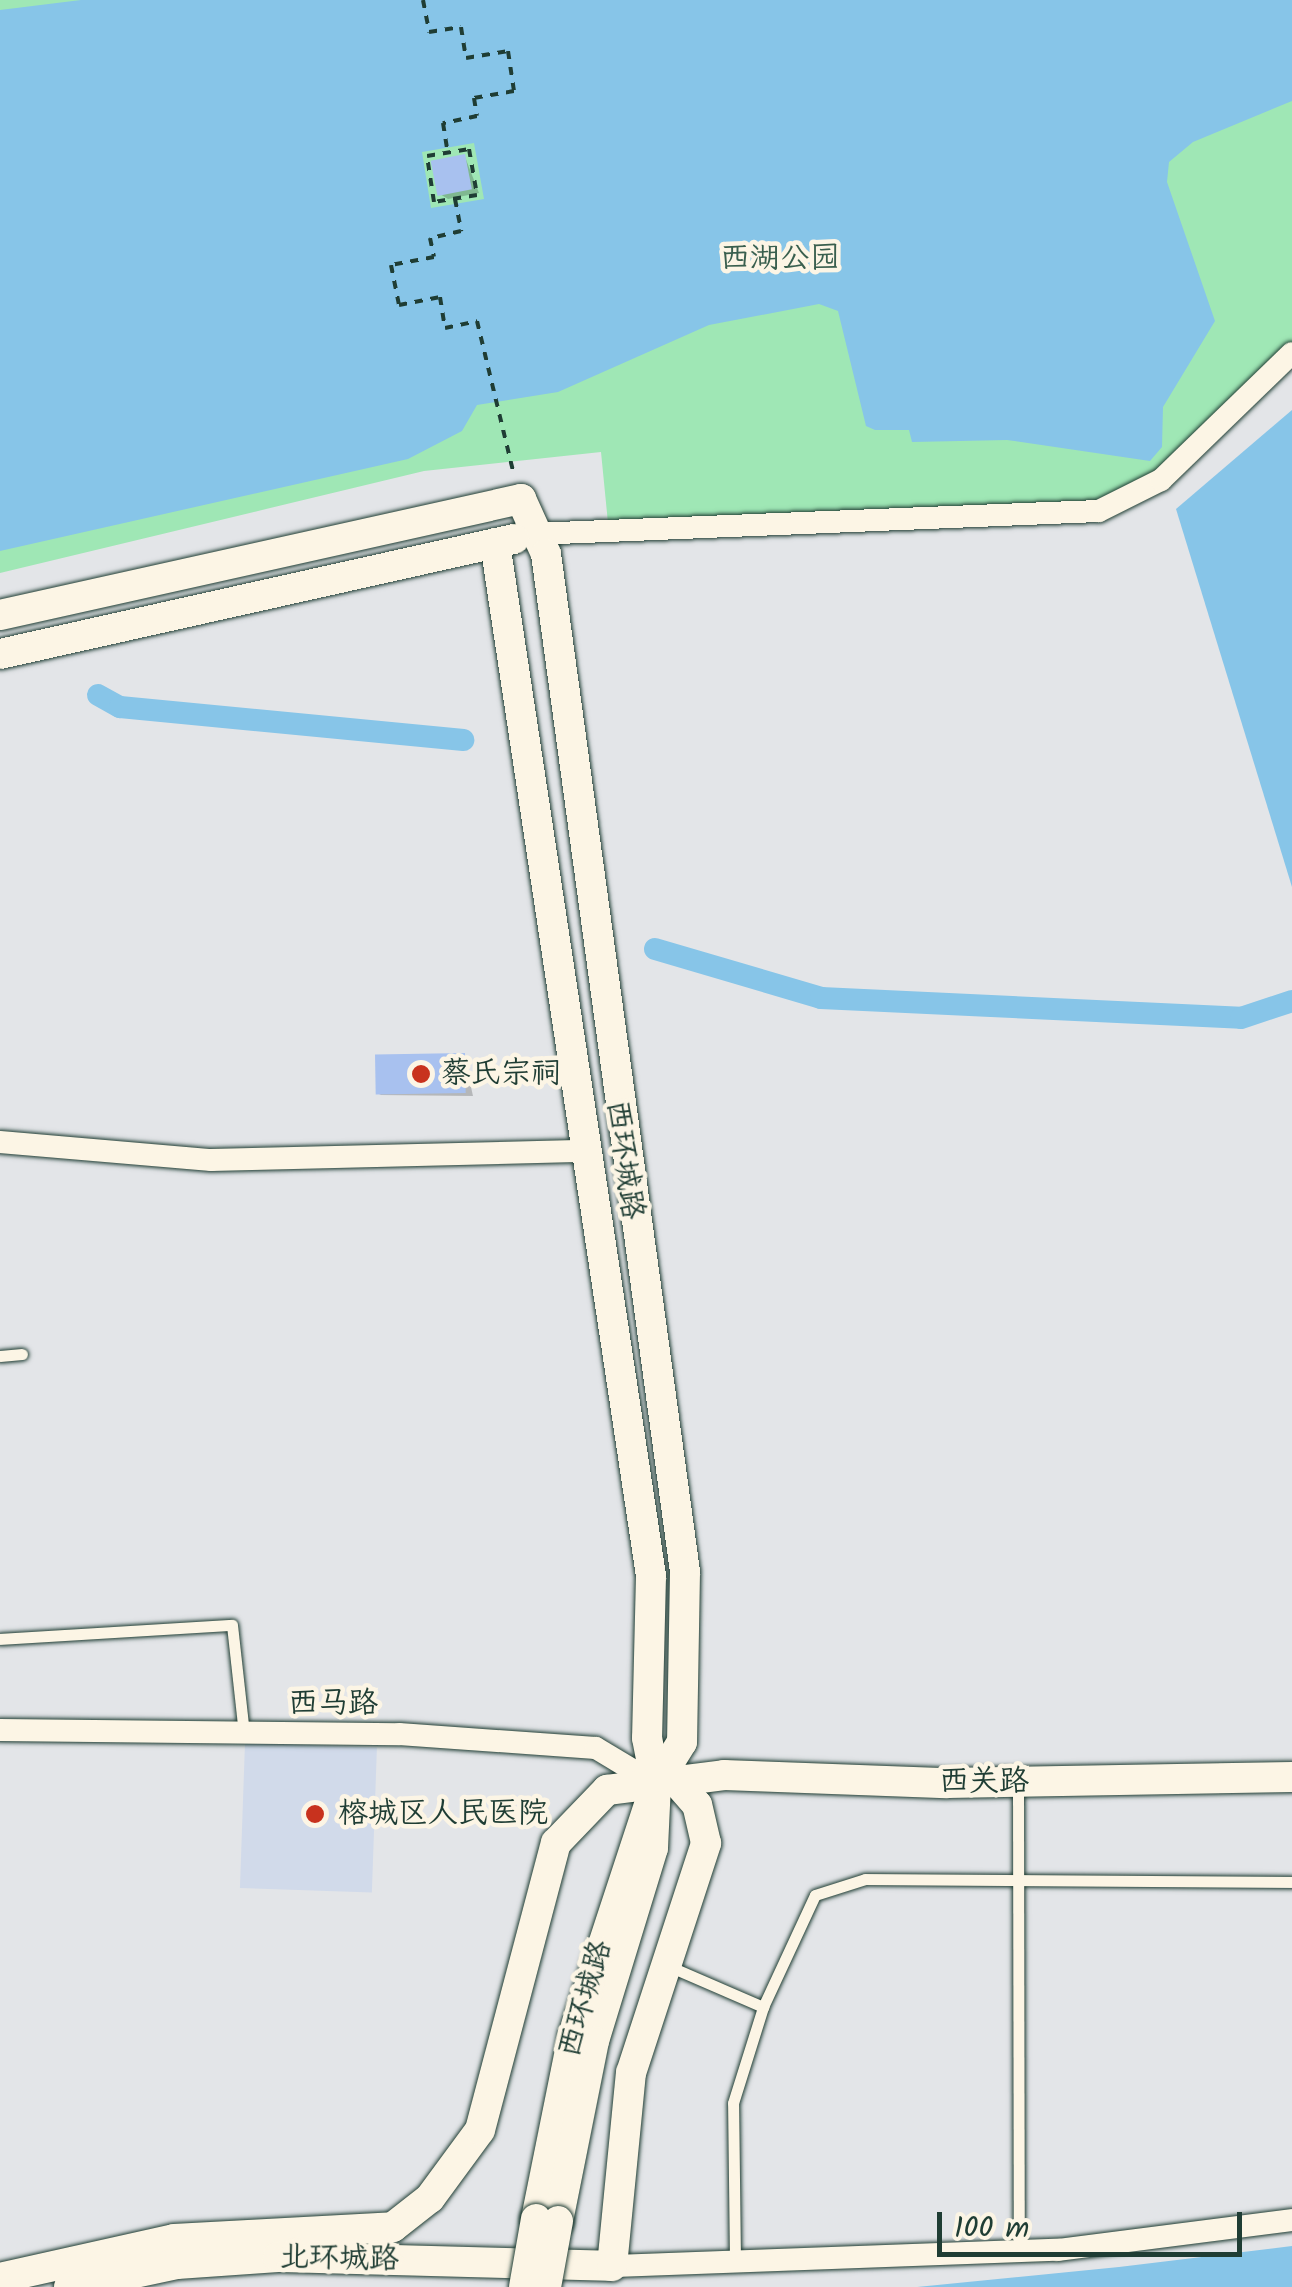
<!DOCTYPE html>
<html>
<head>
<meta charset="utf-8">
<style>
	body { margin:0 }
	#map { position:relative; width:1292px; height:2287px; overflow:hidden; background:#e3e5e8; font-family:Kalam,"LXGW WenKai TC",sans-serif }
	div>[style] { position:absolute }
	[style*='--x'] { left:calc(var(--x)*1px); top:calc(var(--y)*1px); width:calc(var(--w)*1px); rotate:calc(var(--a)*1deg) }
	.built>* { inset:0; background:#d1daea; transform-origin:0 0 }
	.green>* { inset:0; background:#9fe7b5 }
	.water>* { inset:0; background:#87c5e8 }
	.shadow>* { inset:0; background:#0003 }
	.canal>* { height:22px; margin:-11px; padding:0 11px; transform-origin:11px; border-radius:11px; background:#87c5e8 }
	.building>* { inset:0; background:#a8c1ef; transform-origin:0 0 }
	.path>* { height:4px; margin-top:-2px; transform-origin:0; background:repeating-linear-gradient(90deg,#1f3d34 0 8px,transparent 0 16px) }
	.roads { filter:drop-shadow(0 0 2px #1f3d34) drop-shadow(0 0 2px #1f3d34) }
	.service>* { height:11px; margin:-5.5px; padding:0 5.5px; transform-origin:5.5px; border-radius:5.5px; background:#fcf5e5 }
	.minor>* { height:22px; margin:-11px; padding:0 11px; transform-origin:11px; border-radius:11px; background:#fcf5e5 }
	.secondary>* { height:30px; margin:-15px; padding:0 15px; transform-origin:15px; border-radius:15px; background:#fcf5e5 }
	.bridges { filter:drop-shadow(0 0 2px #1f3d34) drop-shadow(0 0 2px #1f3d34) }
	.secondary-bridge>* { height:30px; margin:-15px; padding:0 15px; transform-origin:15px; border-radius:15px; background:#fcf5e5 }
	.dots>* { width:28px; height:28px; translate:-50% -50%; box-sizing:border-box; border:5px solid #fcf5e5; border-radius:50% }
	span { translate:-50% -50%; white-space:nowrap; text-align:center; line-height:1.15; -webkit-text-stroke:9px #fcf5e5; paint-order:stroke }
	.park-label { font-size:30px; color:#395f4e }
	.poi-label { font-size:30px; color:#1f3d34 }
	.left { translate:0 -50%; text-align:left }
	.street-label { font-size:30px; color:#1f3d34 }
	.scale { position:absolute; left:937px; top:2212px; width:305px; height:45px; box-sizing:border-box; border:5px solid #1f3d34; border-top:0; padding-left:12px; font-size:30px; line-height:35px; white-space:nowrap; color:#1f3d34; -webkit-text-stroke:8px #fcf5e5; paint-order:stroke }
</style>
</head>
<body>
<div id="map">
	<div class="built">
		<i style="left:245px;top:1743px;width:132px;height:145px;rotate:2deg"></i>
	</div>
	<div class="green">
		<i style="clip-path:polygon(0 0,1292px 0,1292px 344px,1138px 491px,1068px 511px,608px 523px,601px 452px,424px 471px,0 573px)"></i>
	</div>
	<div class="water">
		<i style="clip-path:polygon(evenodd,81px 0,1292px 0,1292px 101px,1193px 142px,1169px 162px,1167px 182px,1215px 321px,1163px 407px,1162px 447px,1150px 461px,1007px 440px,912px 442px,909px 430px,875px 430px,866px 426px,838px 311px,819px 304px,709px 325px,558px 392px,477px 405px,462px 431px,408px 459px,0 551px,0 10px,81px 0,474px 143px,484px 199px,431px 208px,422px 152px,474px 143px)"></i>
		<i style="clip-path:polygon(1292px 410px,1292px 887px,1176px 509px)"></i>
		<i style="clip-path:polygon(1292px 2246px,1292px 2287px,917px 2287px,1119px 2267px)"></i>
	</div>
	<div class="shadow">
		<i style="clip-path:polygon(465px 157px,479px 193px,448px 199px,440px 194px)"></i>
		<i style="clip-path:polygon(464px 1055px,473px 1096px,379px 1095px)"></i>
	</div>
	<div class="canal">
		<i style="--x:98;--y:695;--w:25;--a:29"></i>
		<i style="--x:120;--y:707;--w:345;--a:5.5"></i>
		<i style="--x:655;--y:949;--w:173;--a:16.4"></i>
		<i style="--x:821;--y:998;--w:420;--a:2.7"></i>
		<i style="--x:1241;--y:1018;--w:54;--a:-18.4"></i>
	</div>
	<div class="building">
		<i style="left:465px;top:154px;width:36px;height:35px;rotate:79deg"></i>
		<i style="left:465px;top:1053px;width:40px;height:90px;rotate:89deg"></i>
	</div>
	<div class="path">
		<i style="--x:423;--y:0;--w:33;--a:79"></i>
		<i style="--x:429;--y:32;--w:32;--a:-9"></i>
		<i style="--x:461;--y:27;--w:31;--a:81"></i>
		<i style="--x:466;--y:58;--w:43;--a:-9.5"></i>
		<i style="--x:508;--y:51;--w:40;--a:81.5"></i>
		<i style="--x:514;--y:91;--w:41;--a:170.1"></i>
		<i style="--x:474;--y:98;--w:18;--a:81"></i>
		<i style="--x:477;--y:116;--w:35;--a:168"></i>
		<i style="--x:443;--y:123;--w:30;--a:81"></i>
		<i style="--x:469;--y:149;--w:47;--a:80.1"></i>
		<i style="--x:477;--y:195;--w:44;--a:170.8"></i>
		<i style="--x:434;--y:202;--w:47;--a:-98.7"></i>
		<i style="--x:427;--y:156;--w:43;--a:-9.5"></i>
		<i style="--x:455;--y:199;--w:33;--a:79"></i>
		<i style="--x:461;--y:231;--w:32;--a:167"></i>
		<i style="--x:430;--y:238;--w:19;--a:78"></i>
		<i style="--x:434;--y:257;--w:44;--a:169.5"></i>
		<i style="--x:391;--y:265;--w:41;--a:78.7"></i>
		<i style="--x:399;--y:305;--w:42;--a:-11"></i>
		<i style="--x:440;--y:297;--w:31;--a:81"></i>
		<i style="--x:445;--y:328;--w:33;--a:-12"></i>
		<i style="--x:477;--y:321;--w:158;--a:76.5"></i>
	</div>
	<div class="roads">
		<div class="service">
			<i style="--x:0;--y:1356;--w:22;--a:-5"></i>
			<i style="--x:0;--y:1639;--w:232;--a:-3.5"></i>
			<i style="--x:232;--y:1625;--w:109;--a:83.7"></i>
			<i style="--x:1018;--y:1786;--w:465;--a:89.9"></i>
			<i style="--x:666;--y:1965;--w:106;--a:23.4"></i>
			<i style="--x:735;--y:2260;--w:157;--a:-90.7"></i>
			<i style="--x:733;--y:2103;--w:101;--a:-72.6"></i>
			<i style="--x:763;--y:2007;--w:123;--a:-65.1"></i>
			<i style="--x:815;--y:1895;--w:52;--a:-17.7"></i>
			<i style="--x:865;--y:1879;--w:427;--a:0.4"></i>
		</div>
		<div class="minor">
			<i style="--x:533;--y:534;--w:566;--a:-2.33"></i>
			<i style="--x:1099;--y:511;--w:69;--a:-26.6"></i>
			<i style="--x:1161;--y:480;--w:182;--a:-44.1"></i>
			<i style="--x:0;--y:1142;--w:212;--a:4.9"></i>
			<i style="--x:211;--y:1160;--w:376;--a:-1.4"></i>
			<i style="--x:0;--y:1730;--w:399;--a:0.6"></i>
			<i style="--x:399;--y:1734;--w:197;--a:4.1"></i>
			<i style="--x:596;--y:1748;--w:70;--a:31"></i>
			<i style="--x:612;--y:2266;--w:446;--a:-2.1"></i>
			<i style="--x:1058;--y:2250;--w:236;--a:-7.3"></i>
		</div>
		<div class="secondary">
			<i style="--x:495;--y:543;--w:1045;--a:81.41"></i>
			<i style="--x:651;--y:1576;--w:162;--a:91.4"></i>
			<i style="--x:647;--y:1738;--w:47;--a:78.9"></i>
			<i style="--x:0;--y:615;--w:534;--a:-12.55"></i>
			<i style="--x:521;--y:499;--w:60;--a:65.6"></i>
			<i style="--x:546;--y:554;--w:1027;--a:82.22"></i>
			<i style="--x:685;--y:1572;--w:170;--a:91"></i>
			<i style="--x:682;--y:1742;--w:49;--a:121.8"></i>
			<i style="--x:0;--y:654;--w:527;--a:-12.61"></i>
			<i style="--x:536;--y:2219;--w:187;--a:-78.6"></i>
			<i style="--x:573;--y:2036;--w:265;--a:-71.8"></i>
			<i style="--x:656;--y:1784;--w:64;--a:92.7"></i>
			<i style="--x:653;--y:1848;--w:202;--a:107"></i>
			<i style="--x:594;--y:2041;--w:184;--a:101.3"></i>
			<i style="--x:0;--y:2278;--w:178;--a:-12.6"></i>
			<i style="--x:174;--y:2239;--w:219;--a:-3.1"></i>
			<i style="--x:393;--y:2227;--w:47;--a:-38.1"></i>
			<i style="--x:430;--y:2198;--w:84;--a:-53.7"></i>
			<i style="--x:480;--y:2130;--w:297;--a:-75.2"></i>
			<i style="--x:556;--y:1843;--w:74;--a:-46.1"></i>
			<i style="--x:607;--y:1790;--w:118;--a:-7.3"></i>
			<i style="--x:724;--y:1775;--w:223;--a:2.1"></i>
			<i style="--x:947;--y:1783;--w:345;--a:-1"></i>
			<i style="--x:69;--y:2287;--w:110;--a:-12"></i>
			<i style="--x:177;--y:2264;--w:101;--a:-4"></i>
			<i style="--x:278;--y:2257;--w:334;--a:1.5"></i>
			<i style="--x:612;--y:2266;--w:194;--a:-84.4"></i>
			<i style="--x:631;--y:2073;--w:242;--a:-71.9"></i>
			<i style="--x:706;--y:1843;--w:39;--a:-103"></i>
			<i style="--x:697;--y:1805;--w:32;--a:-131"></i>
		</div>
	</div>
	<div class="bridges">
		<div class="secondary-bridge">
			<i style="--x:524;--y:2287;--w:69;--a:-80"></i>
			<i style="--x:546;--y:2287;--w:67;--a:-79.7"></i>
		</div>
	</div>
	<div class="dots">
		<i style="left:421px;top:1074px;background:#c8321e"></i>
		<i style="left:315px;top:1814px;background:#c8321e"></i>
	</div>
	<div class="park-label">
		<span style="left:780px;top:259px">西湖公园</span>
	</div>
	<div class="poi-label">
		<span class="left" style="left:441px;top:1074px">蔡氏宗祠</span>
		<span class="left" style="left:338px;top:1814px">榕城区人民医院</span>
	</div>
	<div class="street-label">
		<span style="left:624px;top:1160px;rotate:82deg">西环城路</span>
		<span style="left:333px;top:1704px">西马路</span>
		<span style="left:984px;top:1782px">西关路</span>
		<span style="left:586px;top:1999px;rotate:-74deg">西环城路</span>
		<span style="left:339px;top:2259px;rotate:1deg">北环城路</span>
	</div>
	<div class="scale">100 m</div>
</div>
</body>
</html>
